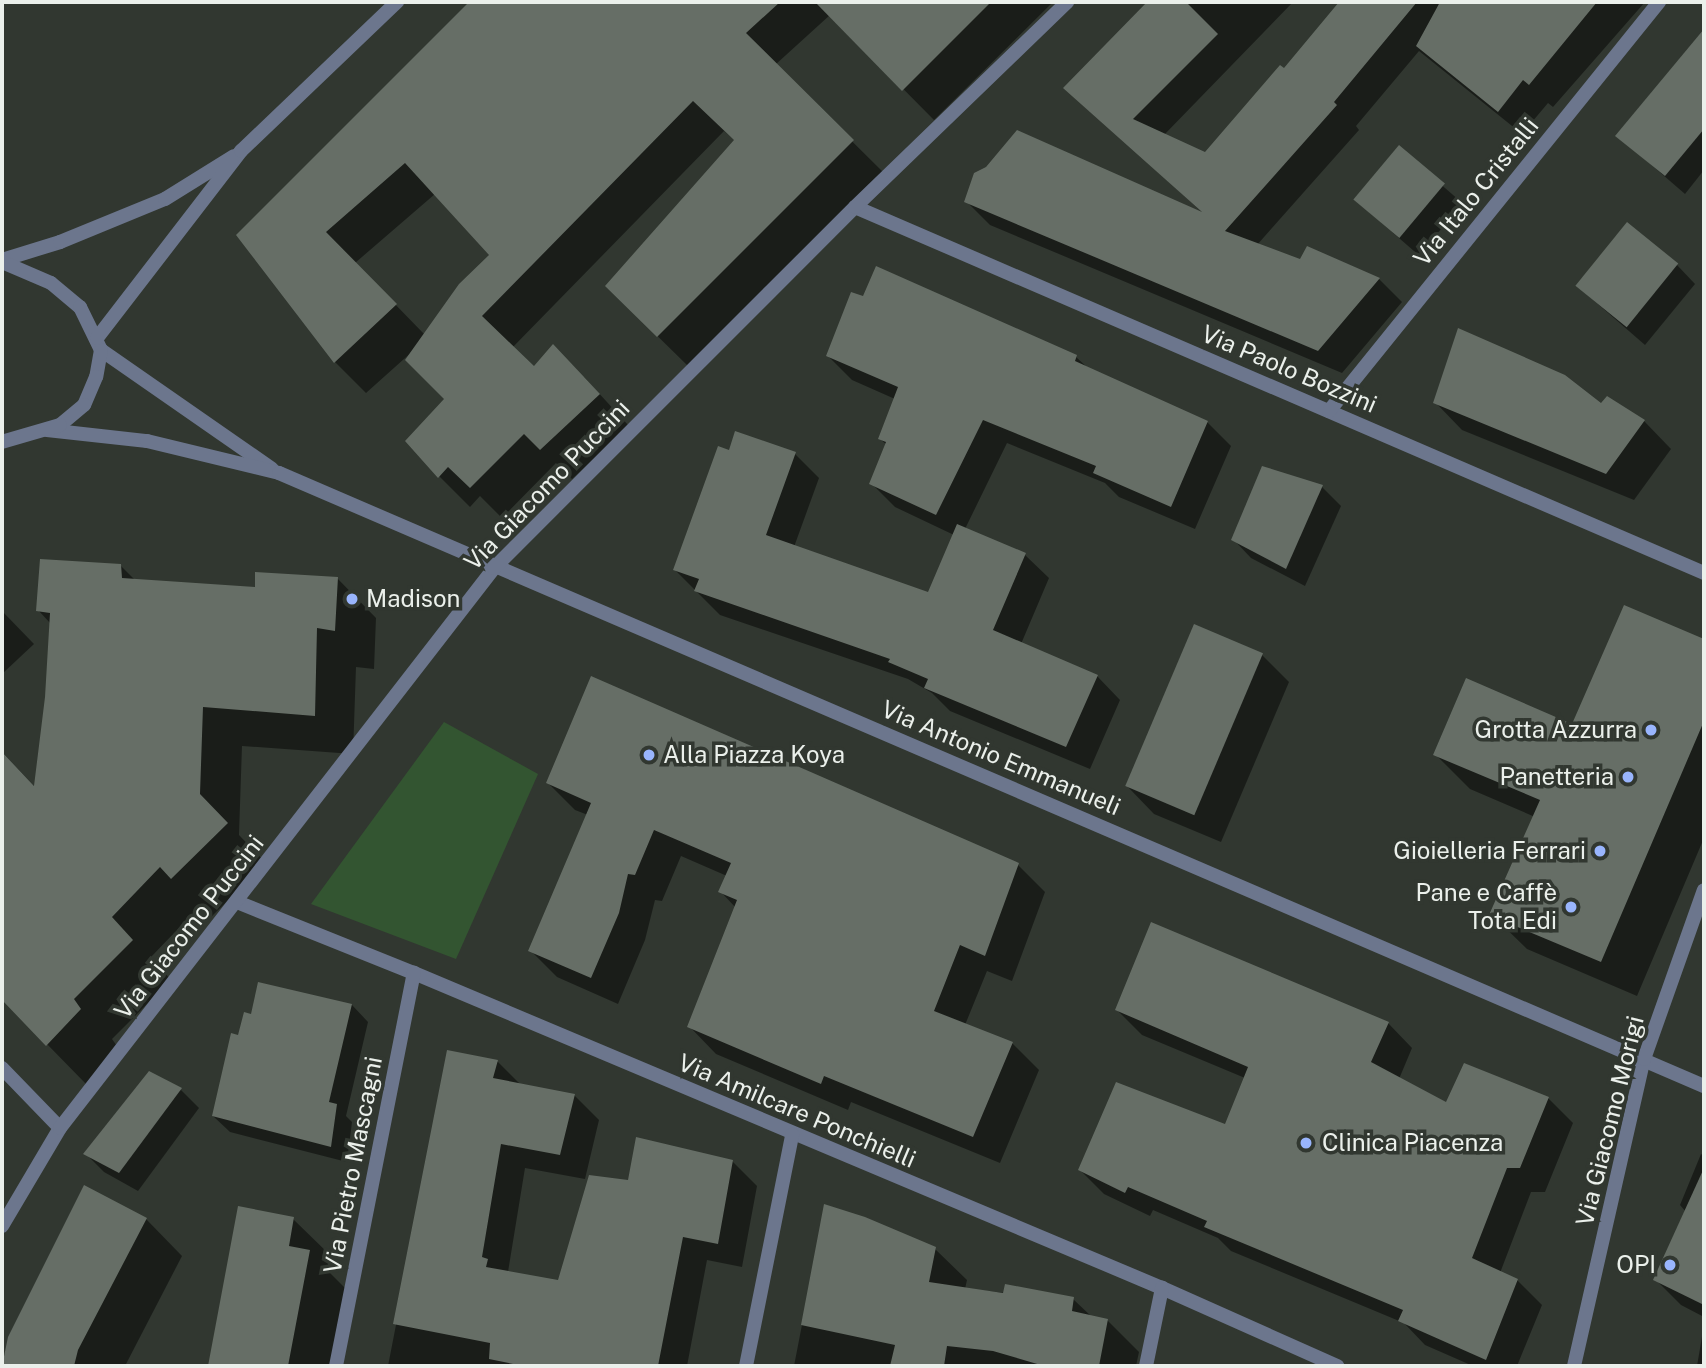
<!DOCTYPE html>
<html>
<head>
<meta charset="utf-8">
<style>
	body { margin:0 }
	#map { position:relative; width:1706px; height:1368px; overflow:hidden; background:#313730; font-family:"Public Sans",sans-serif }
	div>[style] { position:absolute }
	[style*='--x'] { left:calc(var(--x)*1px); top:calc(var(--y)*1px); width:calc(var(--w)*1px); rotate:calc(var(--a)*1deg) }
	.green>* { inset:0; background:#335531 }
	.shadow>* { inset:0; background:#0007; transform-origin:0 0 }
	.building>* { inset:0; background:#666e66; transform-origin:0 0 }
	.minor>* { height:14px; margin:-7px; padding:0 7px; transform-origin:7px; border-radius:7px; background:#6c768d }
	.tertiary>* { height:14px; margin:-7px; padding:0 7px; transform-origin:7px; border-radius:7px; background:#6c768d }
	.dots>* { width:19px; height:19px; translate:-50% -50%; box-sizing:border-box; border:4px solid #313730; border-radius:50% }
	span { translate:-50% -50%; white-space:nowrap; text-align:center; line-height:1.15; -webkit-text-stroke:7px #313730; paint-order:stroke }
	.street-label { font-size:24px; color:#ebf0eb }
	.poi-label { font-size:24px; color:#ebf0eb }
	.left { translate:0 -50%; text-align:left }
	.right { translate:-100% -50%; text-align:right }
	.frame { position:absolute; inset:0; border:4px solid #ebf0eb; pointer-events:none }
</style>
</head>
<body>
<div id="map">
	<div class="green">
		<i style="clip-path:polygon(444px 722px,538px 774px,456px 959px,311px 904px)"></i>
	</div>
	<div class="shadow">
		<i style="clip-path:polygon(evenodd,470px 2px,1053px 2px,934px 120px,830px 15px,775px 65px,883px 172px,688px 366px,638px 317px,736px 141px,724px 131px,512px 348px,534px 369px,584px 377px,629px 426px,572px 479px,556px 463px,502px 518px,480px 496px,470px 507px,439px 476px,447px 399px,414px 350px,366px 393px,335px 362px,238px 236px,470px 2px,435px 194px,491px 255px,425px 335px,355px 263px,435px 194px)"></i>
		<i style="clip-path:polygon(1150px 2px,1293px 2px,1164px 135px,1205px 154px,1284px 70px,1342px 2px,1645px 2px,1553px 107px,1548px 103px,1522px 134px,1419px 51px,1356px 126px,1359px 130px,1257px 245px,1301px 261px,1379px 279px,1402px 302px,1342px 373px,990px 225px,966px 201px,1204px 214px,1066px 88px)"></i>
		<i style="clip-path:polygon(1685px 55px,1704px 70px,1704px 170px,1685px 194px,1618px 136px)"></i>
		<i style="left:1399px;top:148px;width:85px;height:68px;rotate:41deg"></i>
		<i style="clip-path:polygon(1677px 265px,1695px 284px,1645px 345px,1576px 285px)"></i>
		<i style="clip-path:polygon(828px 356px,1076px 357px,1089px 369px,1207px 422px,1231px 446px,1195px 529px,1119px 497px,1105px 483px,1007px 443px,965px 529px,1025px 555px,1049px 578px,1021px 644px,1097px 676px,1120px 700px,1090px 769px,950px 711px,932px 693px,908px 679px,720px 615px,675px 570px,730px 452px,795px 454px,819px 478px,794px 547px,929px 594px,954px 535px,895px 507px,871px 483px,887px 445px,880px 439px,895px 399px,852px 380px)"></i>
		<i style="clip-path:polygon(1435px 402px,1601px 405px,1644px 421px,1671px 449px,1634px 500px,1462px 430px)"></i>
		<i style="clip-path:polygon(1263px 468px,1322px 487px,1341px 506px,1305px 586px,1251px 558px,1233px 539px)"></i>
		<i style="clip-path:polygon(121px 566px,136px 581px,257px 589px,337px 578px,376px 618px,374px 669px,356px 667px,353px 754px,242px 746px,239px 835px,266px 863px,211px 917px,200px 906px,151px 957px,171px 980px,112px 1039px,119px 1049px,86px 1084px,2px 998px,2px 752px,36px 788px,47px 697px,51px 624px,38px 610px)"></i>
		<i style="clip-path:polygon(1625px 607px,1704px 641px,1704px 838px,1637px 996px,1527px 949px,1491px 914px,1535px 817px,1470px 789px,1435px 754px,1573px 726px)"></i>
		<i style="clip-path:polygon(2px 611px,34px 644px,2px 674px)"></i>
		<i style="clip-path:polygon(1262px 655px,1289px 682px,1221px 842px,1154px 814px,1127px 786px)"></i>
		<i style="clip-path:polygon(548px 783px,1018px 865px,1045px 892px,1012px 981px,987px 971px,965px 1025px,1012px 1043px,1039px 1070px,1000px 1163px,851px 1102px,848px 1110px,716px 1054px,689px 1026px,736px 908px,720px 891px,727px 876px,681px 856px,662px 901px,655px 900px,645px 940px,618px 1004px,557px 977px,530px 950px,588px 815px,575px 810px)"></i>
		<i style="clip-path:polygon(352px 1005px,368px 1022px,346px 1116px,352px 1122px,347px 1162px,230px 1132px,213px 1116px,240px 1037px)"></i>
		<i style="clip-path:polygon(1117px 1010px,1388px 1023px,1412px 1048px,1399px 1079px,1447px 1105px,1548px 1098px,1573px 1123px,1545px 1192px,1531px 1192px,1500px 1273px,1517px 1280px,1542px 1305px,1517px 1366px,1473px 1366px,1425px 1345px,1404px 1323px,1231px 1251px,1218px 1238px,1153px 1210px,1150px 1216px,1104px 1194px,1080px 1170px,1226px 1127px,1245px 1078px,1142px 1035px)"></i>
		<i style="clip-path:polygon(449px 1052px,498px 1062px,521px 1085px,574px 1095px,599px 1120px,585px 1179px,525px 1168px,508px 1272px,559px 1282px,629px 1182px,732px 1161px,757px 1186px,742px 1267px,707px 1260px,687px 1366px,388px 1366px)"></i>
		<i style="clip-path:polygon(181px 1090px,199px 1108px,138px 1191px,104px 1172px,86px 1154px)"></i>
		<i style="clip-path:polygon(1701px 1154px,1704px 1156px,1704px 1317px,1681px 1305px,1655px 1279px,1686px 1212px,1680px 1205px)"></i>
		<i style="clip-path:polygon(825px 1206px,935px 1249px,967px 1280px,965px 1289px,1073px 1299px,1092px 1317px,1107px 1320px,1139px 1352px,1136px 1366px,794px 1366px)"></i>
		<i style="clip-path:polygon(240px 1208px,293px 1219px,330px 1255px,327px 1270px,346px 1289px,331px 1366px,210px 1366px)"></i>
		<i style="clip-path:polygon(146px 1219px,182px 1256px,125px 1366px,2px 1366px,9px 1337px)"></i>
		<i style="clip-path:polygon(1704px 1325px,1704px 1366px,1697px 1366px)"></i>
	</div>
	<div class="building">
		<i style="clip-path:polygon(469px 2px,780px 2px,746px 33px,854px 140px,657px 337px,605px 286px,734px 140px,693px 101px,482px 316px,534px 366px,553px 344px,600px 394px,540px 450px,524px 434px,470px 488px,448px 467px,438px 478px,405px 441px,444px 399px,405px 360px,459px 284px,489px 255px,405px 163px,326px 232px,397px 304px,334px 363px,236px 235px)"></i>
		<i style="clip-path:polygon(815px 2px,991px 2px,902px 91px)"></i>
		<i style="clip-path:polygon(1147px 2px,1186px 2px,1218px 34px,1133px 119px,1205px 152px,1280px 65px,1284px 68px,1339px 2px,1417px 2px,1334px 102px,1337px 105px,1225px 231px,1300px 259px,1307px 246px,1380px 278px,1318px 351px,964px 202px,974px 173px,986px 167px,1017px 130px,1202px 212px,1063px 88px)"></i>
		<i style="clip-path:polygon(1440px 2px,1597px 2px,1529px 85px,1523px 80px,1498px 112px,1416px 46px)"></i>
		<i style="clip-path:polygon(1704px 29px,1704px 129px,1665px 176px,1615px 136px)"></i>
		<i style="left:1399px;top:145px;width:60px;height:71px;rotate:40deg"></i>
		<i style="left:1627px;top:222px;width:66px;height:82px;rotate:39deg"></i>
		<i style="clip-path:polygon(876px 266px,1077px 355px,1075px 361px,1208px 421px,1171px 507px,1093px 473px,1096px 466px,983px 420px,936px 515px,869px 484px,886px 442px,878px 439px,898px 387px,826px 356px,851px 292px,863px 296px)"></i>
		<i style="clip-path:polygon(1458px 328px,1565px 375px,1601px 403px,1607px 396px,1645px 420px,1606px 474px,1433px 403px)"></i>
		<i style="clip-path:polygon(735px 431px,796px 452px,766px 535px,928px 592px,957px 524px,1026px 553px,993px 630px,1098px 675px,1066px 747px,924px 688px,928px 679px,888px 662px,890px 659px,694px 591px,699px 579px,673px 570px,718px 446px,729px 450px)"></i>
		<i style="clip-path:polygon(1262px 466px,1323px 485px,1286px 569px,1231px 540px)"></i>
		<i style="clip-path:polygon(40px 559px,121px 564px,122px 578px,255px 587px,255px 572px,338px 577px,335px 631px,317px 628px,315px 716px,203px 707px,200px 794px,228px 823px,171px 879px,160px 867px,112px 917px,133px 940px,74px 999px,81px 1009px,46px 1046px,2px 1000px,2px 752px,34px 786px,45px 697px,50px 613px,36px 611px)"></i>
		<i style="clip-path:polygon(1624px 605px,1704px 639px,1704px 721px,1601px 962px,1489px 915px,1540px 800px,1433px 755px,1466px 678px,1572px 724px)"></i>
		<i style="left:1194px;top:624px;width:75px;height:176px;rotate:23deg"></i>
		<i style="clip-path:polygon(591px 676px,1019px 863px,985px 956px,960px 945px,934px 1011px,1013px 1042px,973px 1137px,824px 1076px,821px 1084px,687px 1027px,737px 900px,718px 892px,731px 863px,654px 830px,635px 875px,628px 874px,619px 913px,591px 978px,528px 951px,591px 803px,546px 783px)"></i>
		<i style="clip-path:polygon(1151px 922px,1389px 1022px,1371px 1062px,1446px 1102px,1464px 1063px,1549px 1097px,1520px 1168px,1507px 1168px,1472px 1258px,1518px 1279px,1486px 1360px,1398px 1321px,1403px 1310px,1204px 1227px,1207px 1221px,1128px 1187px,1125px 1193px,1078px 1170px,1116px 1082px,1225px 1124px,1248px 1067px,1115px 1010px)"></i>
		<i style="clip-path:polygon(258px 982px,352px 1004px,329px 1102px,337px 1104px,331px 1147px,212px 1116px,231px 1033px,238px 1035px,244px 1012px,251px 1014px)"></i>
		<i style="clip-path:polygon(447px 1050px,498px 1060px,493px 1078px,575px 1094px,560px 1155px,501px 1144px,482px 1257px,488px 1259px,486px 1267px,558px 1280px,589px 1175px,628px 1180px,636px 1137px,733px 1160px,718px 1244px,683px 1237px,658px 1366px,523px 1366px,489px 1359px,490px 1343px,393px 1324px)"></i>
		<i style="clip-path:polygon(149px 1071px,182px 1088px,119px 1173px,83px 1154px)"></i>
		<i style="clip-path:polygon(1704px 1168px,1704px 1305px,1653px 1280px)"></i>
		<i style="clip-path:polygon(84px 1185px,147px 1218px,78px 1350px,74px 1366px,2px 1366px,8px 1337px)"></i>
		<i style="clip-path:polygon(824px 1204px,865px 1217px,936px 1247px,929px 1282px,1003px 1293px,1005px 1284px,1074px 1297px,1072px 1311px,1108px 1319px,1099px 1366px,1044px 1366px,993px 1351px,947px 1346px,944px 1366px,890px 1366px,895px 1345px,801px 1325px)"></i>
		<i style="clip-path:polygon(238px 1206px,294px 1217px,289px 1246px,310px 1250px,288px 1366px,208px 1366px)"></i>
	</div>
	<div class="minor">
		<i style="--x:855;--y:207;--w:925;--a:23.32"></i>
		<i style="--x:101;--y:350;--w:208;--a:34.8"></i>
		<i style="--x:1329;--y:411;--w:526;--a:-51.1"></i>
		<i style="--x:47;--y:430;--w:101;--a:6.3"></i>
		<i style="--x:147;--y:441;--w:136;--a:13.6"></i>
		<i style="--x:279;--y:473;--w:1551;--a:23.28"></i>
		<i style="--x:237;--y:902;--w:191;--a:21.9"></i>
		<i style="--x:414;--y:973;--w:812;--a:22.84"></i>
		<i style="--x:1162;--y:1288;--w:192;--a:24"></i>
		<i style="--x:2;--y:1068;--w:83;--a:46"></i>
		<i style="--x:2;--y:1226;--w:114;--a:-59.4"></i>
		<i style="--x:60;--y:1128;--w:708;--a:-52.22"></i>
		<i style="--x:494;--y:568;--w:511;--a:-45"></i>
		<i style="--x:855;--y:207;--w:295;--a:-44"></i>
		<i style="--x:336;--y:1366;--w:401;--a:-78.8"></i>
		<i style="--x:746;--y:1366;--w:236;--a:-78.7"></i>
		<i style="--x:1146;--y:1366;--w:80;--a:-78.4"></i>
		<i style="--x:1574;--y:1366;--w:315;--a:-77.2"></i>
		<i style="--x:1644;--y:1059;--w:179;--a:-70.5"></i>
	</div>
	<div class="tertiary">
		<i style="--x:2;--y:260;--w:61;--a:-17.2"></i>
		<i style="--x:60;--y:242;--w:113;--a:-22.3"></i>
		<i style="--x:165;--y:199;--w:81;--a:-31.9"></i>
		<i style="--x:2;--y:262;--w:53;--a:23.2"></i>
		<i style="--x:51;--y:283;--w:38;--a:40"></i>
		<i style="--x:80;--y:307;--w:48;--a:64"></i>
		<i style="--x:101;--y:350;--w:27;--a:100"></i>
		<i style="--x:96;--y:377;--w:30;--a:113"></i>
		<i style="--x:84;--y:405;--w:31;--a:140"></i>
		<i style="--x:60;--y:425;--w:60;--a:163.7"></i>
		<i style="--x:97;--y:338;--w:236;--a:-52.4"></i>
		<i style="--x:241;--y:151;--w:216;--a:-43.7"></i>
	</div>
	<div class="dots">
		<i style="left:352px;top:599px;background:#99b5fd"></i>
		<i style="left:1651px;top:730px;background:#99b5fd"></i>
		<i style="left:649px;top:755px;background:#99b5fd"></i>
		<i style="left:1628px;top:777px;background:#99b5fd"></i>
		<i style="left:1600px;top:851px;background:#99b5fd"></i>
		<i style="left:1571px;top:907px;background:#99b5fd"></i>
		<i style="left:1306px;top:1143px;background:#99b5fd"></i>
		<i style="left:1670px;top:1265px;background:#99b5fd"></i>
	</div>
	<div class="street-label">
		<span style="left:1476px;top:192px;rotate:-51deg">Via Italo Cristalli</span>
		<span style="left:1289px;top:369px;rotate:23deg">Via Paolo Bozzini</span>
		<span style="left:547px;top:485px;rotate:-46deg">Via Giacomo Puccini</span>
		<span style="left:1001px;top:758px;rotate:23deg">Via Antonio Emmanueli</span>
		<span style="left:189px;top:927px;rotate:-52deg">Via Giacomo Puccini</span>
		<span style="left:797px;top:1111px;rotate:23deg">Via Amilcare Ponchielli</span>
		<span style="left:1610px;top:1121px;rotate:-76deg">Via Giacomo Morigi</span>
		<span style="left:353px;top:1165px;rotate:-79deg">Via Pietro Mascagni</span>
	</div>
	<div class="poi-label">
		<span class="left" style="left:366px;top:599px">Madison</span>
		<span class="right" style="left:1637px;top:730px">Grotta Azzurra</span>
		<span class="left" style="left:663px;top:755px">Alla Piazza Koya</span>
		<span class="right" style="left:1614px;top:777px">Panetteria</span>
		<span class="right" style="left:1586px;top:851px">Gioielleria Ferrari</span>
		<span class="right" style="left:1557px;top:907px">Pane e Caffè<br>Tota Edi</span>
		<span class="left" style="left:1322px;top:1143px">Clinica Piacenza</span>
		<span class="right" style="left:1656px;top:1265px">OPI</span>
	</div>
	<div class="frame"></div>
</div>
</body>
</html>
